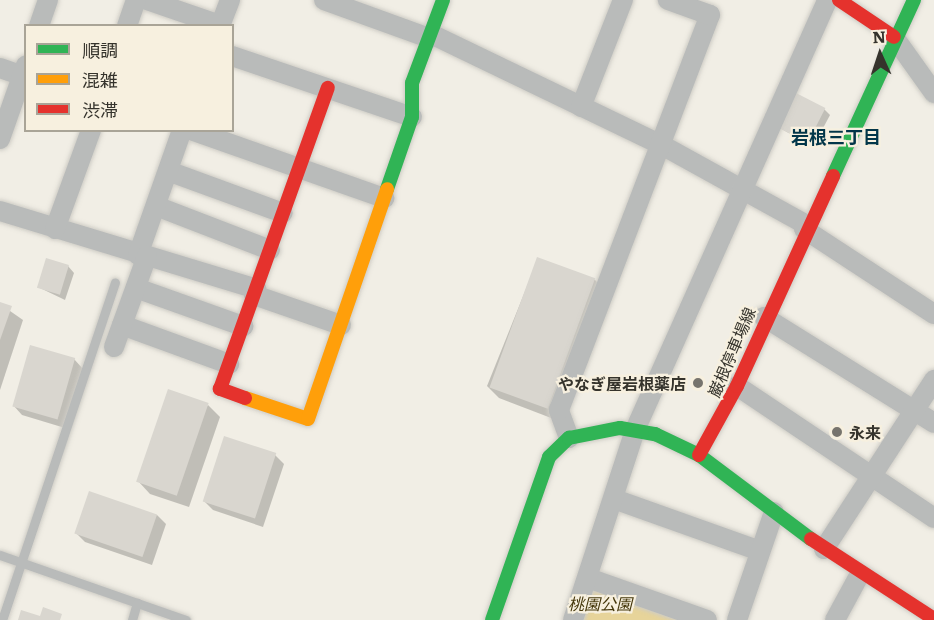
<!DOCTYPE html>
<html>
<head>
<meta charset="utf-8">
<style>
	body { margin:0 }
	#map { position:relative; width:934px; height:620px; overflow:hidden; background:#f1eee5; font-family:Literata,"Noto Sans JP",serif }
	div>[style] { position:absolute }
	[style*='--x'] { left:calc(var(--x)*1px); top:calc(var(--y)*1px); width:calc(var(--w)*1px); rotate:calc(var(--a)*1deg) }
	.green>* { inset:0; background:#e7d49a }
	.shadow>* { inset:0; background:#0003 }
	.building>* { inset:0; background:#d9d6cf; transform-origin:0 0 }
	.roads { filter:drop-shadow(0 0 2px #ceccc5) drop-shadow(0 0 2px #ceccc5) }
	.lane>* { height:9px; margin:-4.5px; padding:0 4.5px; transform-origin:4.5px; border-radius:4.5px; background:#b9bbba }
	.street>* { height:20px; margin:-10px; padding:0 10px; transform-origin:10px; border-radius:10px; background:#b9bbba }
	.fast>* { height:14px; margin:-7px; padding:0 7px; transform-origin:7px; border-radius:7px; background:#30b455 }
	.slow>* { height:14px; margin:-7px; padding:0 7px; transform-origin:7px; border-radius:7px; background:#ff9f0a }
	.jam>* { height:14px; margin:-7px; padding:0 7px; transform-origin:7px; border-radius:7px; background:#e5322d }
	.dots>* { width:16px; height:16px; translate:-50% -50%; box-sizing:border-box; border:3px solid #f7f0df; border-radius:50% }
	span { translate:-50% -50%; white-space:nowrap; text-align:center; line-height:1.15; -webkit-text-stroke:4.5px #f7f0df; paint-order:stroke }
	.street-label { font-size:16px; color:#35332c }
	.poi-label { font-size:16px; color:#35332c; font-weight:700 }
	.right { translate:-100% -50%; text-align:right }
	.left { translate:0 -50%; text-align:left }
	.park-label { font-size:16px; color:#46380c; font-style:italic }
	.neighbourhood-label { font-size:18px; color:#023649; font-weight:700 }
	.legend { position:absolute; left:24px; top:24px; width:210px; height:108px; box-sizing:border-box; background:#f7f0df; border:2px solid #a9a497; margin:0; padding:8px 10px; list-style:none; font-size:18px; color:#35332c }
	.legend li { display:flex; align-items:center; gap:12px; height:30px }
	.legend b { width:30px; border:2px solid #a9a497 }
	.north { position:absolute; left:850px; top:24px; width:60px; height:60px; -webkit-text-stroke:4px #f7f0df; paint-order:stroke; rotate:357deg; font-size:16px; font-weight:700; line-height:24px; text-align:center; color:#35332c }
	.north::after { content:''; display:block; margin:auto; width:21px; height:27px; background:#35332c; clip-path:polygon(50% 0,100% 100%,50% 72%,0 100%) }
</style>
</head>
<body>
<div id="map">
	<div class="green">
		<i style="clip-path:polygon(589px 580px,700px 620px,576px 620px)"></i>
	</div>
	<div class="shadow">
		<i style="clip-path:polygon(824px 109px,830px 115px,813px 147px,780px 128px)"></i>
		<i style="clip-path:polygon(538px 259px,595px 280px,607px 292px,559px 421px,499px 398px,487px 386px)"></i>
		<i style="clip-path:polygon(68px 266px,74px 273px,65px 300px,38px 287px)"></i>
		<i style="clip-path:polygon(0 304px,23px 320px,0 390px)"></i>
		<i style="clip-path:polygon(74px 359px,83px 369px,65px 428px,22px 415px,13px 405px)"></i>
		<i style="clip-path:polygon(208px 405px,220px 417px,189px 507px,150px 494px,138px 481px)"></i>
		<i style="clip-path:polygon(275px 455px,284px 464px,263px 527px,213px 510px,204px 501px)"></i>
		<i style="clip-path:polygon(157px 515px,166px 524px,152px 565px,85px 542px,76px 533px)"></i>
	</div>
	<div class="building">
		<i style="left:796px;top:93px;width:33px;height:39px;rotate:27deg"></i>
		<i style="left:537px;top:257px;width:62px;height:139px;rotate:20deg"></i>
		<i style="left:46px;top:258px;width:24px;height:31px;rotate:17deg"></i>
		<i style="clip-path:polygon(0 302px,12px 306px,0 340px)"></i>
		<i style="left:30px;top:345px;width:47px;height:64px;rotate:16deg"></i>
		<i style="left:168px;top:389px;width:43px;height:98px;rotate:19deg"></i>
		<i style="left:224px;top:436px;width:55px;height:69px;rotate:18deg"></i>
		<i style="left:89px;top:491px;width:72px;height:45px;rotate:19deg"></i>
		<i style="clip-path:polygon(43px 607px,62px 614px,60px 620px,18px 620px,21px 610px,40px 616px)"></i>
	</div>
	<div class="roads">
		<div class="lane">
			<i style="--x:0;--y:555;--w:197;--a:19.3"></i>
			<i style="--x:2;--y:620;--w:356;--a:-71.5"></i>
			<i style="--x:132;--y:620;--w:18;--a:-74"></i>
		</div>
		<div class="street">
			<i style="--x:147;--y:0;--w:77;--a:18.9"></i>
			<i style="--x:324;--y:0;--w:112;--a:19.9"></i>
			<i style="--x:39;--y:26;--w:28;--a:-71"></i>
			<i style="--x:127;--y:26;--w:28;--a:-71"></i>
			<i style="--x:220;--y:26;--w:28;--a:-69"></i>
			<i style="--x:431;--y:34;--w:254;--a:25.7"></i>
			<i style="--x:660;--y:144;--w:168;--a:28.9"></i>
			<i style="--x:894;--y:37;--w:69;--a:54.5"></i>
			<i style="--x:232;--y:56;--w:190;--a:18.7"></i>
			<i style="--x:0;--y:68;--w:28;--a:19"></i>
			<i style="--x:581;--y:107;--w:115;--a:-68.6"></i>
			<i style="--x:191;--y:130;--w:205;--a:19.4"></i>
			<i style="--x:0;--y:139;--w:78;--a:-70.6"></i>
			<i style="--x:168;--y:171;--w:122;--a:20.1"></i>
			<i style="--x:156;--y:206;--w:122;--a:21.1"></i>
			<i style="--x:0;--y:211;--w:268;--a:16.9"></i>
			<i style="--x:55;--y:229;--w:105;--a:-70"></i>
			<i style="--x:804;--y:229;--w:155;--a:33.2"></i>
			<i style="--x:138;--y:255;--w:133;--a:-70.6"></i>
			<i style="--x:136;--y:288;--w:114;--a:19.6"></i>
			<i style="--x:254;--y:295;--w:92;--a:19"></i>
			<i style="--x:764;--y:317;--w:200;--a:31.9"></i>
			<i style="--x:122;--y:325;--w:114;--a:20"></i>
			<i style="--x:114;--y:347;--w:97;--a:-70.1"></i>
			<i style="--x:737;--y:386;--w:237;--a:33.8"></i>
			<i style="--x:569;--y:438;--w:30;--a:-110"></i>
			<i style="--x:559;--y:410;--w:423;--a:-69.1"></i>
			<i style="--x:710;--y:15;--w:45;--a:-160.3"></i>
			<i style="--x:614;--y:499;--w:155;--a:19.6"></i>
			<i style="--x:824;--y:549;--w:202;--a:-56.9"></i>
			<i style="--x:588;--y:578;--w:126;--a:19.4"></i>
			<i style="--x:573;--y:620;--w:200;--a:-71.9"></i>
			<i style="--x:635;--y:430;--w:471;--a:-65.9"></i>
			<i style="--x:737;--y:620;--w:114;--a:-71.1"></i>
			<i style="--x:835;--y:620;--w:52;--a:-61.5"></i>
		</div>
		<div class="fast">
			<i style="--x:833;--y:176;--w:194;--a:-65.3"></i>
			<i style="--x:387;--y:189;--w:76;--a:-70.9"></i>
			<i style="--x:412;--y:117;--w:34;--a:-90"></i>
			<i style="--x:412;--y:83;--w:89;--a:-69.5"></i>
			<i style="--x:492;--y:620;--w:173;--a:-70.7"></i>
			<i style="--x:549;--y:457;--w:28;--a:-44"></i>
			<i style="--x:569;--y:438;--w:52;--a:-11.1"></i>
			<i style="--x:620;--y:428;--w:36;--a:10"></i>
			<i style="--x:655;--y:434;--w:49;--a:25.5"></i>
			<i style="--x:699;--y:455;--w:140;--a:36.9"></i>
		</div>
		<div class="slow">
			<i style="--x:245;--y:398;--w:66;--a:18.4"></i>
			<i style="--x:308;--y:419;--w:243;--a:-71"></i>
		</div>
		<div class="jam">
			<i style="--x:839;--y:0;--w:66;--a:33.9"></i>
			<i style="--x:245;--y:398;--w:27;--a:-160"></i>
			<i style="--x:220;--y:389;--w:320;--a:-70.3"></i>
			<i style="--x:699;--y:455;--w:79;--a:-61.2"></i>
			<i style="--x:737;--y:386;--w:231;--a:-65.4"></i>
			<i style="--x:811;--y:539;--w:147;--a:33"></i>
		</div>
	</div>
	<div class="dots">
		<i style="left:698px;top:383px;background:#77746d"></i>
		<i style="left:837px;top:432px;background:#77746d"></i>
	</div>
	<div class="street-label">
		<span style="left:731px;top:352px;rotate:-67deg">巌根停車場線</span>
	</div>
	<div class="poi-label">
		<span class="right" style="left:686px;top:383px">やなぎ屋岩根薬店</span>
		<span class="left" style="left:849px;top:432px">永来</span>
	</div>
	<div class="park-label">
		<span style="left:600px;top:603px">桃園公園</span>
	</div>
	<div class="neighbourhood-label">
		<span style="left:836px;top:137px">岩根三丁目</span>
	</div>
	<ul class="legend">
	<li><b style="height:8px;background:#30b455"></b>順調</li>
	<li><b style="height:8px;background:#ff9f0a"></b>混雑</li>
	<li><b style="height:8px;background:#e5322d"></b>渋滞</li>
	</ul>
	<div class="north">N</div>
</div>
</body>
</html>
